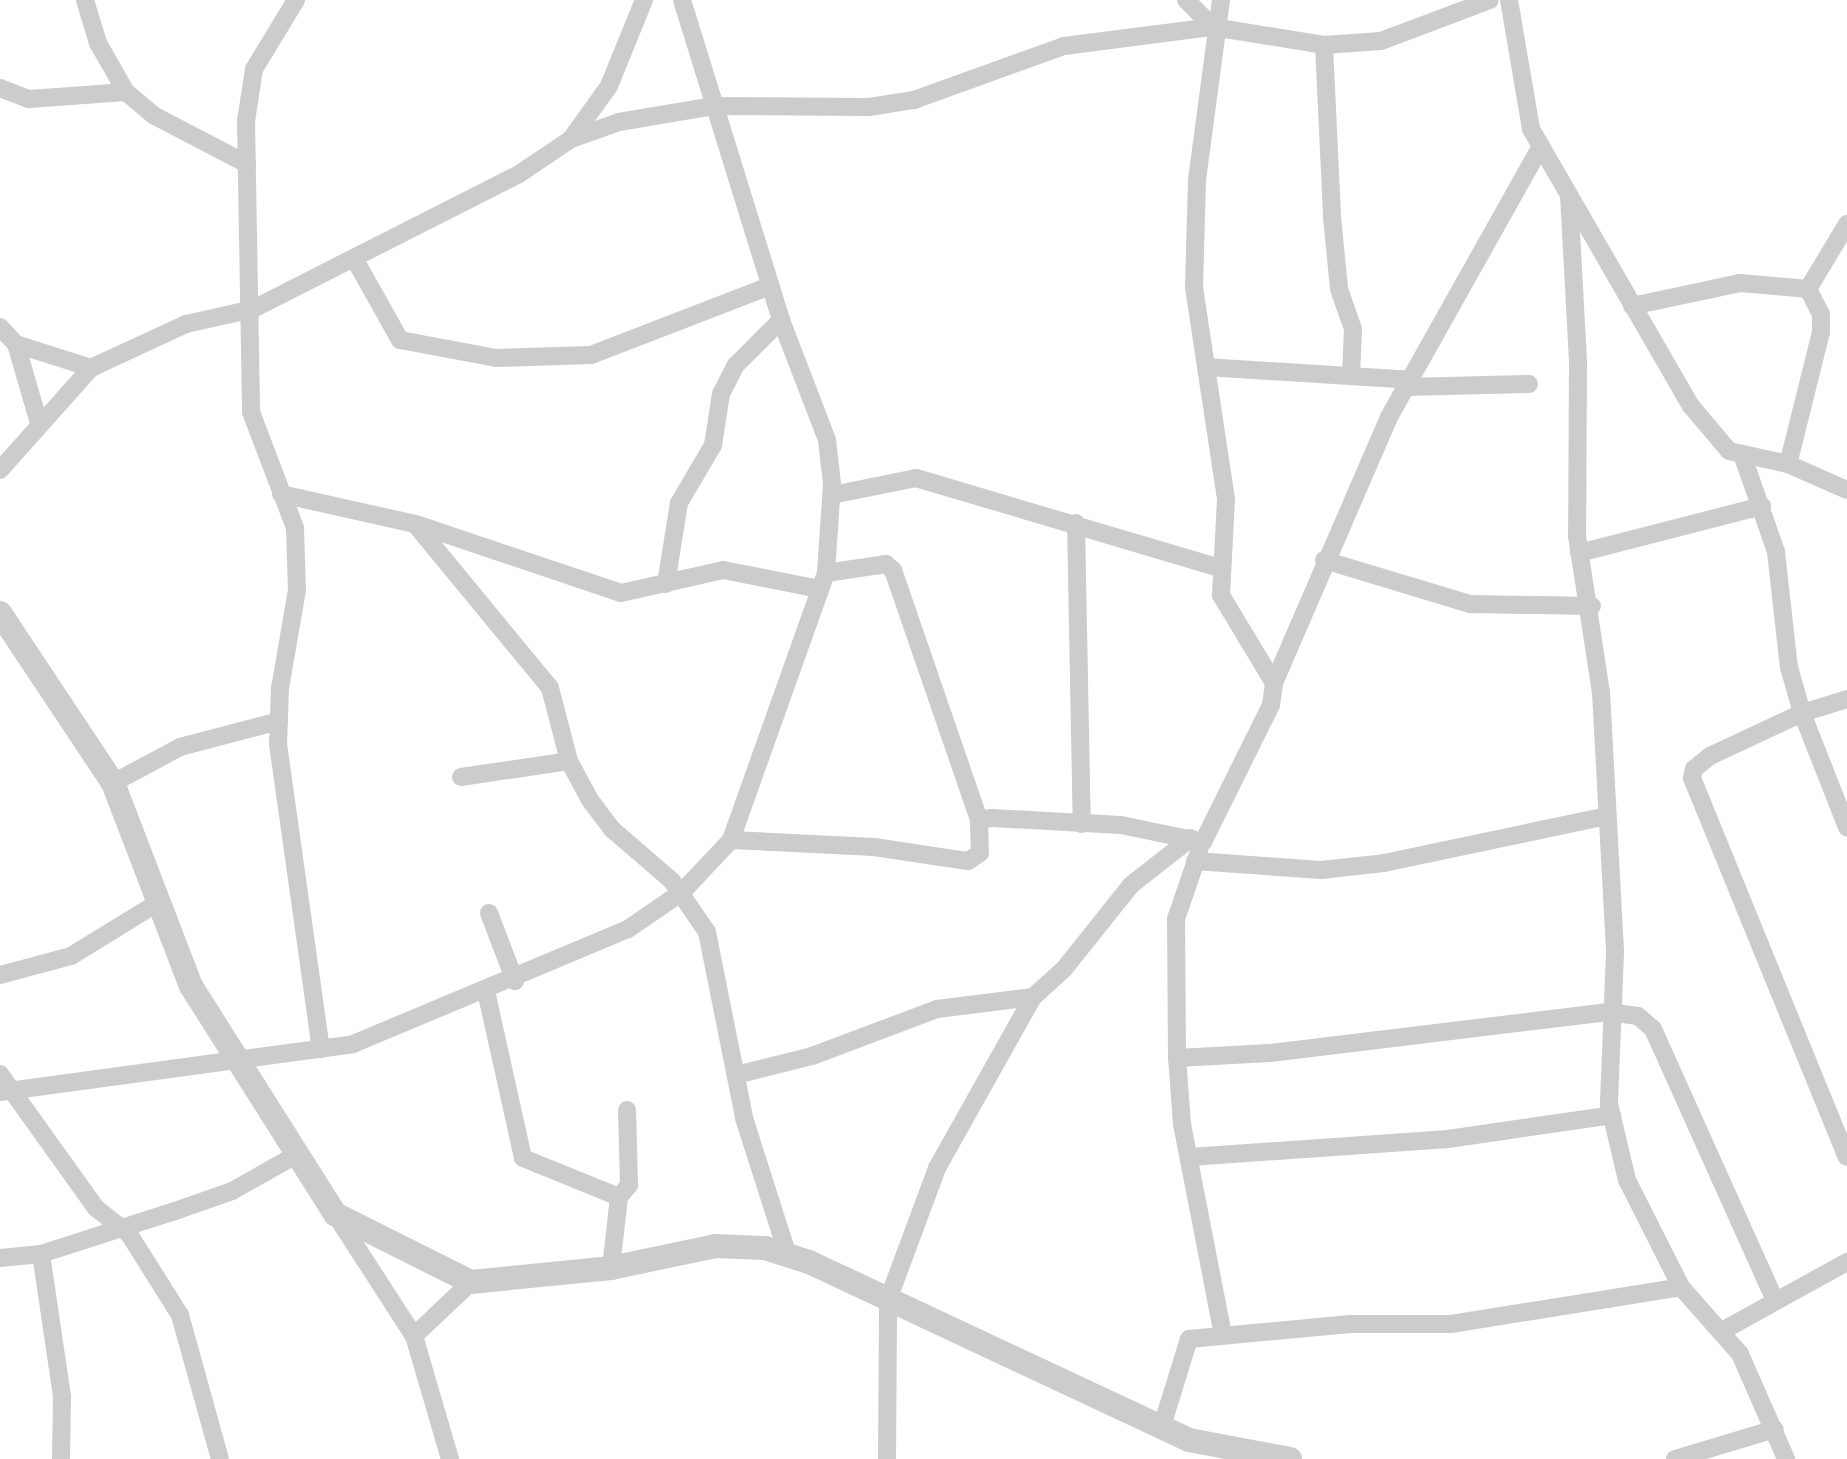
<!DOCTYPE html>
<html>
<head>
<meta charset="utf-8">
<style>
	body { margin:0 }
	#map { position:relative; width:1847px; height:1459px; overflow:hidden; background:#fff; font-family:"Roboto Condensed",sans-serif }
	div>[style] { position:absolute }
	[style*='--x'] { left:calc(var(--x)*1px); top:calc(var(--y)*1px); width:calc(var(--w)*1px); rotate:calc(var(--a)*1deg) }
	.minor>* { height:18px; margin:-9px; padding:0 9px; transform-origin:9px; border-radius:9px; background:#ccc }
	.tertiary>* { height:24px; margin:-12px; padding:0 12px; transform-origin:12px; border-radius:12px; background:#ccc }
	span { translate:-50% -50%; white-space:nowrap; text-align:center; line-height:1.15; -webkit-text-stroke:8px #fff; paint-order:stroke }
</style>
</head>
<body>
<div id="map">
	<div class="minor">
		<i style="--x:85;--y:0;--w:45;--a:73.2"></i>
		<i style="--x:98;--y:43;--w:56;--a:60.3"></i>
		<i style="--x:126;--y:92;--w:35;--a:40"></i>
		<i style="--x:153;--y:115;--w:106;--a:27.5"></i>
		<i style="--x:296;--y:0;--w:81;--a:121.3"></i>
		<i style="--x:254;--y:69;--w:53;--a:98.7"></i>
		<i style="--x:246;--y:121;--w:291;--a:89"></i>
		<i style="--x:251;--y:412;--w:124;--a:69.2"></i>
		<i style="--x:295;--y:528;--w:62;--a:88.2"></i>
		<i style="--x:297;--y:590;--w:99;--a:99.8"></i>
		<i style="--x:280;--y:688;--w:56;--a:92"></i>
		<i style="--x:278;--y:744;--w:308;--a:82"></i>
		<i style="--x:682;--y:0;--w:335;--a:72.8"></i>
		<i style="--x:781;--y:320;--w:129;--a:69"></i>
		<i style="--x:827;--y:440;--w:44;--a:83.5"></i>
		<i style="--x:832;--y:484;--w:89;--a:93.9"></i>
		<i style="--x:826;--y:573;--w:283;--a:109.6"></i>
		<i style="--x:731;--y:840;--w:143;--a:2.8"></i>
		<i style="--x:874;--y:847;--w:95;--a:8.5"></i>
		<i style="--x:968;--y:861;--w:14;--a:-34"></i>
		<i style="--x:980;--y:853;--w:33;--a:-92"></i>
		<i style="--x:979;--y:820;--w:12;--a:-9"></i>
		<i style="--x:991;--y:818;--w:130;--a:3.1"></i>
		<i style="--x:1121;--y:825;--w:84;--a:11.7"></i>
		<i style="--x:1203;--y:842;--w:153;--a:-63.6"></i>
		<i style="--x:1271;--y:705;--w:22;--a:-82"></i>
		<i style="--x:1274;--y:683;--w:103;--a:-121.1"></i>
		<i style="--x:1221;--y:595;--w:96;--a:-87"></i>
		<i style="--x:1226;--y:499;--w:214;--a:-98.6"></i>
		<i style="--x:1194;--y:287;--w:107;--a:-88.4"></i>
		<i style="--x:1197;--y:180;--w:182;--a:-82.4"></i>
		<i style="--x:1186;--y:0;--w:38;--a:45"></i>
		<i style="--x:1509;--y:0;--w:131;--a:80.3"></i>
		<i style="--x:1531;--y:129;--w:320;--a:60"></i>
		<i style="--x:1691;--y:406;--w:59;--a:49.8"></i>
		<i style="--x:1729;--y:451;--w:60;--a:12.4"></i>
		<i style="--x:1788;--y:464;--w:64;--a:23.8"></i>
		<i style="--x:1324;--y:45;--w:172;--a:87.3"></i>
		<i style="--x:1332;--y:217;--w:72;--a:84.4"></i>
		<i style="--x:1339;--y:289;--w:42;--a:70.7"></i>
		<i style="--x:1353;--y:329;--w:47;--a:92.4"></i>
		<i style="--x:0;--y:88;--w:31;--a:21"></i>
		<i style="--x:29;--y:99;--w:97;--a:-4.1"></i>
		<i style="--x:571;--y:139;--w:65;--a:-54.4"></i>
		<i style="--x:609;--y:86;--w:93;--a:-67.9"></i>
		<i style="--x:1569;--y:195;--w:167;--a:86.9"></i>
		<i style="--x:1578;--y:362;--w:174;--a:90.3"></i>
		<i style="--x:1577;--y:536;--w:158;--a:81.3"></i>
		<i style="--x:1601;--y:692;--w:261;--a:86.9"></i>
		<i style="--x:1615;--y:953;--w:151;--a:92.3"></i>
		<i style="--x:1609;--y:1104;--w:78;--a:76.7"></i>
		<i style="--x:1627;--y:1180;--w:120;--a:63.2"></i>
		<i style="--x:354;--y:258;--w:94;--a:60.7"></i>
		<i style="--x:400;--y:340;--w:98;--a:10.6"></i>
		<i style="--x:496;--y:358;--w:95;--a:-1.8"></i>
		<i style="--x:591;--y:355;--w:192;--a:-21.1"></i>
		<i style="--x:1808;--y:289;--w:76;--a:-59"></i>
		<i style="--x:1632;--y:306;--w:110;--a:-12"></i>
		<i style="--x:1740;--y:283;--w:68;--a:5"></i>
		<i style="--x:1808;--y:289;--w:28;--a:63"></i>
		<i style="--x:1821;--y:314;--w:18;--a:90"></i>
		<i style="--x:1821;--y:332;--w:136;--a:104"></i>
		<i style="--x:0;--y:327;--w:23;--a:47"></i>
		<i style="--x:16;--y:344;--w:82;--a:73.8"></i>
		<i style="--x:16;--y:344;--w:79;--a:17.7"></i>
		<i style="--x:1206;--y:367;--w:204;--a:3.6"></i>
		<i style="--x:1406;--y:387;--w:123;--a:-1.4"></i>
		<i style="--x:1743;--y:457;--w:101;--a:70.8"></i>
		<i style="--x:1776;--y:552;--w:116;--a:83.6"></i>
		<i style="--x:1789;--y:667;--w:48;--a:74.2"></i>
		<i style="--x:1802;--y:713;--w:102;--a:154.9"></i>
		<i style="--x:1710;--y:756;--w:21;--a:141"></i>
		<i style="--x:1694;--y:769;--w:9;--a:103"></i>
		<i style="--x:1692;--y:778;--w:409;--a:67.8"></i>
		<i style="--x:0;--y:470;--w:137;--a:-48.3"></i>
		<i style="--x:91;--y:368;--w:105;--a:-24.9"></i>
		<i style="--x:186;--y:324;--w:69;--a:-12.6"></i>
		<i style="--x:253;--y:309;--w:298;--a:-26.9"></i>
		<i style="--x:519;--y:174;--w:63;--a:-33.9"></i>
		<i style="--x:571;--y:139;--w:51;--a:-19.5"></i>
		<i style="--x:619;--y:122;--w:97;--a:-9.5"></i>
		<i style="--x:715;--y:106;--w:154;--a:0.4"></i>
		<i style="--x:869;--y:107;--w:46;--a:-8.8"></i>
		<i style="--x:914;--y:100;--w:159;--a:-19.8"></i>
		<i style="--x:1064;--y:46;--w:150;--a:-7.3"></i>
		<i style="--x:1213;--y:27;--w:112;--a:9.2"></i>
		<i style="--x:1324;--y:45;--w:57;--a:-4"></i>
		<i style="--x:1381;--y:41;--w:116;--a:-20.6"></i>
		<i style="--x:281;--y:494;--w:137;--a:12.6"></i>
		<i style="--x:415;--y:524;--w:212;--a:50.5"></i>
		<i style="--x:550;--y:688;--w:75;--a:75.4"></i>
		<i style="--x:569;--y:761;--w:44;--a:61.7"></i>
		<i style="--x:590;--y:800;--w:38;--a:53"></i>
		<i style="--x:613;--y:830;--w:78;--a:40.8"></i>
		<i style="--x:672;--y:881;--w:62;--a:55.5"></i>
		<i style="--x:707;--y:932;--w:190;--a:78.7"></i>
		<i style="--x:744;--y:1118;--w:145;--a:72.3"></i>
		<i style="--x:832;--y:495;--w:86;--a:-11.4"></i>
		<i style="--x:916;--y:478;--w:316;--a:16.5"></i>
		<i style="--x:1076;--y:523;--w:301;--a:88.9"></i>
		<i style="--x:416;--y:524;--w:216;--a:18.6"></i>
		<i style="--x:621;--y:593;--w:105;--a:-12.7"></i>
		<i style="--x:723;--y:570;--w:99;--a:11.1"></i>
		<i style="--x:1579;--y:553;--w:189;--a:-14.4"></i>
		<i style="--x:1324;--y:560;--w:152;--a:16.8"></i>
		<i style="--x:1470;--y:604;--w:122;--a:0.9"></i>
		<i style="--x:826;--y:573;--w:61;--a:-8.5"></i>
		<i style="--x:886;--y:564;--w:9;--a:41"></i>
		<i style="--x:893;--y:570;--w:264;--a:71"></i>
		<i style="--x:666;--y:584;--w:82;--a:-80.9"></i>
		<i style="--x:679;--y:503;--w:67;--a:-59.6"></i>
		<i style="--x:713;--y:445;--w:52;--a:-81.1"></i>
		<i style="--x:721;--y:394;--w:33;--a:-63"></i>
		<i style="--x:736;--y:365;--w:64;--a:-45"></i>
		<i style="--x:1274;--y:683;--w:290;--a:-66.6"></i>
		<i style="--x:1389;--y:417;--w:311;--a:-60.7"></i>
		<i style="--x:1847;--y:699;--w:47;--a:162.7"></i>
		<i style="--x:1802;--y:713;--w:123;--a:68.5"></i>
		<i style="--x:461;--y:777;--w:109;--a:-8.4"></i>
		<i style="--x:113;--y:783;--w:76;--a:-28.2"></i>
		<i style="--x:180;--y:747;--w:102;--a:-14.7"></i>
		<i style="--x:1195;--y:861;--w:126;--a:4.1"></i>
		<i style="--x:1321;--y:870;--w:63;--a:-6.3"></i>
		<i style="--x:1384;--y:863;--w:228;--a:-11.9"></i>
		<i style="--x:489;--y:913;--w:73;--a:69.1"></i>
		<i style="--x:0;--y:975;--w:73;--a:-15"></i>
		<i style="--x:71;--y:956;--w:101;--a:-31.6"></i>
		<i style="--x:486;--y:991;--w:171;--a:77.5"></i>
		<i style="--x:523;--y:1158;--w:104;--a:22.1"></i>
		<i style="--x:1177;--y:1058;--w:139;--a:-90.4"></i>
		<i style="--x:1176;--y:919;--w:71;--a:-71.1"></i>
		<i style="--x:0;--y:1074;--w:165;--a:54.4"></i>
		<i style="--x:96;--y:1208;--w:42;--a:38.2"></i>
		<i style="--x:129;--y:1234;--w:96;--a:57.8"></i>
		<i style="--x:180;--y:1315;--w:149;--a:74.5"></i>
		<i style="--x:736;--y:1075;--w:78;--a:-14"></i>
		<i style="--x:812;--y:1056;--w:134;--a:-20.6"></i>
		<i style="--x:937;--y:1009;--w:97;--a:-7.1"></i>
		<i style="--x:1033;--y:997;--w:42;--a:-42.1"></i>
		<i style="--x:1064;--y:969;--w:107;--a:-51.4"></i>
		<i style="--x:1131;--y:885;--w:76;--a:-38.1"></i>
		<i style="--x:0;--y:1092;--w:356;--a:-7.7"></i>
		<i style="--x:353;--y:1044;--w:298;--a:-22.7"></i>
		<i style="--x:628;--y:929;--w:65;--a:-34.4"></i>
		<i style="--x:682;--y:892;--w:71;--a:-46.7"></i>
		<i style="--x:1190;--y:1157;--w:259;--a:-4"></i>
		<i style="--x:1448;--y:1139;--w:166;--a:-8.3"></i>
		<i style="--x:335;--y:1214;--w:145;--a:57.1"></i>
		<i style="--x:41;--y:1254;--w:145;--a:81.6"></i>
		<i style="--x:62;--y:1397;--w:62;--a:90.9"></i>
		<i style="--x:0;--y:1258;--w:41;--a:-5.6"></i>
		<i style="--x:41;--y:1254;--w:141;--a:-17.8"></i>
		<i style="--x:175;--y:1211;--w:60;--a:-19.3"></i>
		<i style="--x:232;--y:1191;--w:73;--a:-29.4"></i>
		<i style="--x:611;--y:1268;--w:71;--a:-83.6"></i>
		<i style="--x:619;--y:1197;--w:16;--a:-50"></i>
		<i style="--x:629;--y:1185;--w:75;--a:-91.5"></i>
		<i style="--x:1722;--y:1331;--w:143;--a:-28.9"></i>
		<i style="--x:1223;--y:1335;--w:215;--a:-101"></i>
		<i style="--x:1182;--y:1124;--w:66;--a:-94.3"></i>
		<i style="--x:1177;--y:1058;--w:93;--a:-3.1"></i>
		<i style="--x:1270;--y:1053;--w:341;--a:-6.9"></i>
		<i style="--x:1609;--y:1012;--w:29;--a:8"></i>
		<i style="--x:1638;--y:1016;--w:20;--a:41"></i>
		<i style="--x:1653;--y:1029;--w:298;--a:65.8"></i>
		<i style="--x:1162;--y:1426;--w:91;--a:-72.8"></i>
		<i style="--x:1189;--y:1339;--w:162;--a:-5.3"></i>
		<i style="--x:1350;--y:1324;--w:101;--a:0"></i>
		<i style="--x:1451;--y:1324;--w:233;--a:-9.1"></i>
		<i style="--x:1681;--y:1287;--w:89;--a:48.6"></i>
		<i style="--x:1740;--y:1354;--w:115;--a:66.3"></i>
		<i style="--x:450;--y:1459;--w:128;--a:-106.3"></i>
		<i style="--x:414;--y:1336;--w:79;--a:-43.5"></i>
		<i style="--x:887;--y:1459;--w:159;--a:-89.6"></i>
		<i style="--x:888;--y:1300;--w:141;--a:-69.6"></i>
		<i style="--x:937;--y:1168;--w:196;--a:-60.7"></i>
		<i style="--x:1675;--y:1459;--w:104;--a:-16.7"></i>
	</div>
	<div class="tertiary">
		<i style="--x:0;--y:613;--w:204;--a:56.4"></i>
		<i style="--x:113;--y:783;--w:217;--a:69"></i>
		<i style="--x:191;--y:986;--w:270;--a:57.7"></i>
		<i style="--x:335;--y:1214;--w:152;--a:26.6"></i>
		<i style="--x:471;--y:1282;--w:141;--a:-5.7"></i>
		<i style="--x:611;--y:1268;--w:106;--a:-11.9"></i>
		<i style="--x:715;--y:1246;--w:50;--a:2.3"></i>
		<i style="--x:765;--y:1248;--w:46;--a:17.7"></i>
		<i style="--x:809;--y:1262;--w:420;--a:25.1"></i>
		<i style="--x:1189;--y:1440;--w:103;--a:10.7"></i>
	</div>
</div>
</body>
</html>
